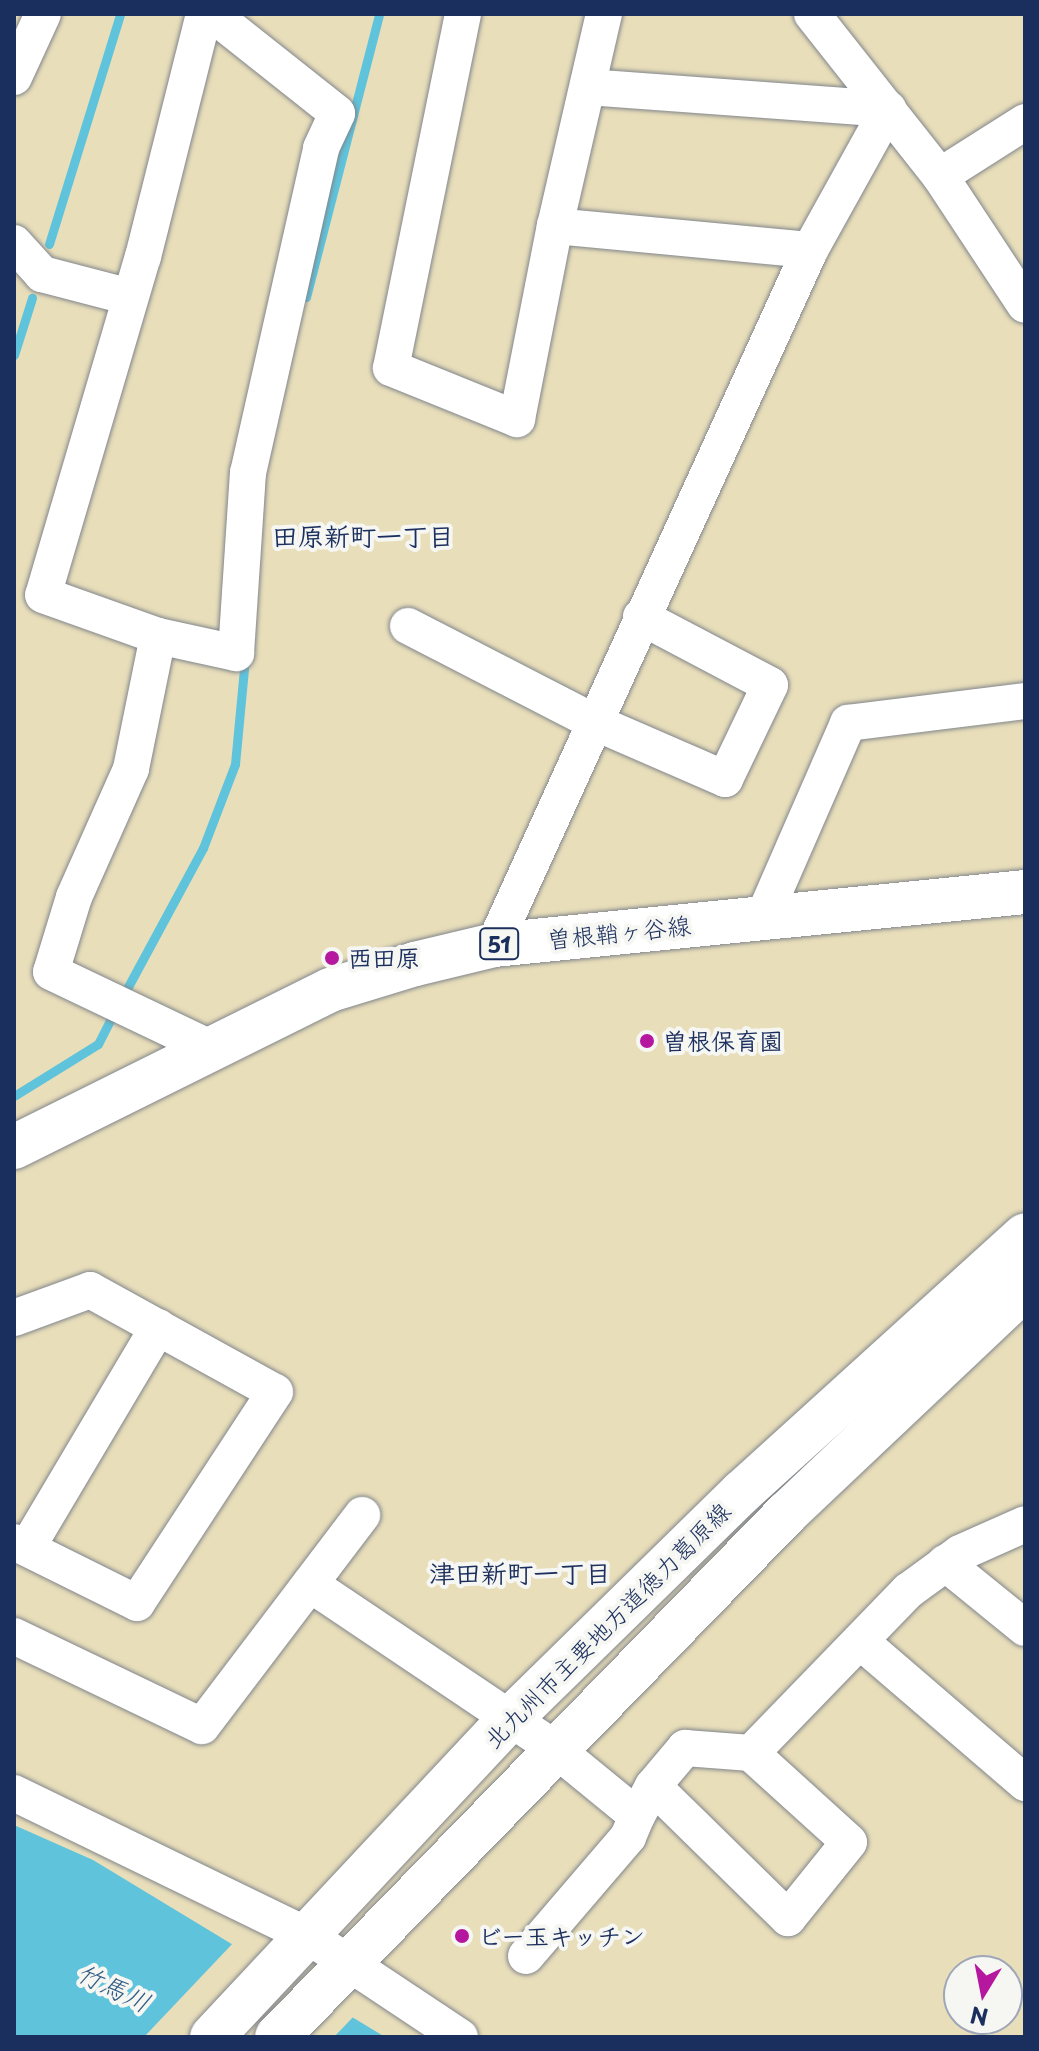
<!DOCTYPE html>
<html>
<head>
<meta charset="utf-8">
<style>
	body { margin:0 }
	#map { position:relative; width:1039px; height:2051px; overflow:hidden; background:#e8deba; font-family:"Playpen Sans","Klee One",sans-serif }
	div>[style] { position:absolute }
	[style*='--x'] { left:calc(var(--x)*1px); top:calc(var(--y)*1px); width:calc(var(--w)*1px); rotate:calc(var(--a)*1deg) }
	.water>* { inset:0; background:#5ec3db }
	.pier>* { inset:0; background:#e8deba }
	.stream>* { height:9px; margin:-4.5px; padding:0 4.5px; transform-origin:4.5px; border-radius:4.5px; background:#5ec3db }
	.roads { filter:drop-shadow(0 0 2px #82868c) drop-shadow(0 0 2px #82868c) }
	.minor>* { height:36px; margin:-18px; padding:0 18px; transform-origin:18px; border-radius:18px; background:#fff }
	.primary>* { height:44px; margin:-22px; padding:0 22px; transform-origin:22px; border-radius:22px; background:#fff }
	.dots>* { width:22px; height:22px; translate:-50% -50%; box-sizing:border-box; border:4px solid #f6f6f2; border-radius:50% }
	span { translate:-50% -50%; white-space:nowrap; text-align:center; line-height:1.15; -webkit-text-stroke:8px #f6f6f2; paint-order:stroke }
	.shield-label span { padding:2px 6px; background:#f6f6f2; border:2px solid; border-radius:6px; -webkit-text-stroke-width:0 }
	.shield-label { font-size:22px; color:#1b2f5e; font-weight:700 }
	.street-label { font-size:24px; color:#1b2f5e }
	.poi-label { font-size:24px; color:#1b2f5e; font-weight:700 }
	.left { translate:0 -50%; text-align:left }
	.neighbourhood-label { font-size:26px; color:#1b2f5e; font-weight:700 }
	.water-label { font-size:26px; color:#2f5b84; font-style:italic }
	.frame { position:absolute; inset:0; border:16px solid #1b2f5e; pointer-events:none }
	.north { position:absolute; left:943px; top:1955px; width:80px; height:80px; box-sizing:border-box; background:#f6f6f2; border:2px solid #9ea6b7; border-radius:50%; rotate:190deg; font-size:22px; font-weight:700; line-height:32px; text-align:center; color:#1b2f5e }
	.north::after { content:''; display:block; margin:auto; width:28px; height:36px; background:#b5179e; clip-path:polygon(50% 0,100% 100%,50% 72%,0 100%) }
</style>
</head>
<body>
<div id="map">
	<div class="water">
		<i style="clip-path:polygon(14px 1825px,93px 1860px,385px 2037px,14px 2037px)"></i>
	</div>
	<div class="pier">
		<i style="clip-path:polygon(235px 1941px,356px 2014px,334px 2037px,144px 2037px)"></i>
	</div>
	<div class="stream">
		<i style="--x:49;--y:244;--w:241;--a:-72.8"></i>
		<i style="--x:306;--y:297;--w:292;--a:-75.5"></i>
		<i style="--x:14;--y:355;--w:60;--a:-72.5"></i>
		<i style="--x:123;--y:996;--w:168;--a:-61.6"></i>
		<i style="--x:203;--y:848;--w:90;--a:-69.1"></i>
		<i style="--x:235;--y:764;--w:106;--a:-84.6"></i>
		<i style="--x:14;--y:1096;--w:99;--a:-31.8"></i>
		<i style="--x:98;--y:1044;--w:39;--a:-63"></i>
	</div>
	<div class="roads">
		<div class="minor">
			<i style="--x:204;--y:14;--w:250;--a:104.1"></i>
			<i style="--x:143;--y:256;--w:353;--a:106.4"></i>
			<i style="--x:43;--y:595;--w:122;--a:19.6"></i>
			<i style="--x:158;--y:636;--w:136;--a:101.5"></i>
			<i style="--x:131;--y:769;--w:140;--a:114"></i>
			<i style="--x:74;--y:897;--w:78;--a:107"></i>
			<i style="--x:51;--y:972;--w:176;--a:25.5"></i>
			<i style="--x:463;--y:14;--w:361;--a:101.5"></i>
			<i style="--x:391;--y:368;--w:136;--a:22"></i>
			<i style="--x:517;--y:419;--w:197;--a:-78.9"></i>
			<i style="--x:555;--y:226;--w:256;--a:5.4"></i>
			<i style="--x:812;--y:14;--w:206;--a:51.7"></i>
			<i style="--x:940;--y:176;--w:154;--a:56.6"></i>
			<i style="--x:14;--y:77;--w:69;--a:-65.3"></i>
			<i style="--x:588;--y:87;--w:301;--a:4.2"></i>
			<i style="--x:940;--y:176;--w:101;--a:-32.4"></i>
			<i style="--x:555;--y:226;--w:218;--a:-77"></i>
			<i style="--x:14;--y:243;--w:42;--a:47.9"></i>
			<i style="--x:42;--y:274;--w:91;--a:14.6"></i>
			<i style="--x:408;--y:626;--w:209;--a:27.3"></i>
			<i style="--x:594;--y:722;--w:143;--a:23.5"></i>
			<i style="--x:725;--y:779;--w:104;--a:-64.4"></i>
			<i style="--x:770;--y:685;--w:146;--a:-152.2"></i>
			<i style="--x:158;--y:636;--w:80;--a:12.3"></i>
			<i style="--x:236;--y:653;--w:180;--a:-86.2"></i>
			<i style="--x:248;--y:473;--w:333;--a:-77.3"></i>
			<i style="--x:321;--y:148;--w:38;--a:-65"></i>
			<i style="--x:337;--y:113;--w:159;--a:-141.6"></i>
			<i style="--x:763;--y:918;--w:213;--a:-66.4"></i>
			<i style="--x:848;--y:723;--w:178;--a:-7.1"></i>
			<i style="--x:494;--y:945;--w:763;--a:-65.55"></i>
			<i style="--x:810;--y:250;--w:161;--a:-61"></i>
			<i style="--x:14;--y:1318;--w:81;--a:-20.2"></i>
			<i style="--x:90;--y:1290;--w:211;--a:28.9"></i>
			<i style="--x:275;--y:1392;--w:252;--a:123.2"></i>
			<i style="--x:137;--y:1603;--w:137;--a:-153.6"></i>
			<i style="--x:27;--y:1548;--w:257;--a:-59.3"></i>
			<i style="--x:945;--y:1563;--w:103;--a:39.1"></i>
			<i style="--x:310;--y:1584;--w:294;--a:33.9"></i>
			<i style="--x:554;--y:1748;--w:107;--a:39.3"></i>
			<i style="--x:637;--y:1816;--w:34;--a:-62"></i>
			<i style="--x:653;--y:1786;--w:50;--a:-49.9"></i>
			<i style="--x:685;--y:1748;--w:66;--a:4.3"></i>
			<i style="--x:751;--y:1753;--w:226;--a:-45.9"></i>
			<i style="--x:908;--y:1591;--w:64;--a:-36.2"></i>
			<i style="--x:960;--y:1553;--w:71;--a:-24"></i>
			<i style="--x:14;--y:1636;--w:208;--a:25.6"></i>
			<i style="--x:202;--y:1726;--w:265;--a:-52.8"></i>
			<i style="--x:860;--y:1641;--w:218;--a:40.7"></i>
			<i style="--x:653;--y:1786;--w:189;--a:44.4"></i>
			<i style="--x:788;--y:1918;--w:97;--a:-51.2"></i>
			<i style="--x:849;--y:1842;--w:132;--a:-137.8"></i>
			<i style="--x:14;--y:1793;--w:323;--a:25.9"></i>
			<i style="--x:305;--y:1934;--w:186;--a:33.6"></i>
			<i style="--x:526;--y:1956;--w:157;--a:-49.4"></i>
			<i style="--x:628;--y:1837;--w:23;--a:-67"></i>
		</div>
		<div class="primary">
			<i style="--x:14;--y:1147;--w:353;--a:-26.4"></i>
			<i style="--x:330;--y:990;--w:89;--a:-17"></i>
			<i style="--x:415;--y:964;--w:81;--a:-13.5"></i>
			<i style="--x:494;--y:945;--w:534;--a:-5.7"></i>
			<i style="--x:212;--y:2037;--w:434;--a:-46.9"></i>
			<i style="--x:509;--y:1720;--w:326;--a:-44.4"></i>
			<i style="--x:742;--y:1492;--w:382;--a:-42.2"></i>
			<i style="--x:277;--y:2037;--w:731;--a:-45.78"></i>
			<i style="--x:787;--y:1513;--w:328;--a:-43.4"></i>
		</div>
	</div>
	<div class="dots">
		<i style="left:332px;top:958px;background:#b5179e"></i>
		<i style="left:647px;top:1041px;background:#b5179e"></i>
		<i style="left:462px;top:1936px;background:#b5179e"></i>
	</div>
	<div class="shield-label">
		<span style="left:499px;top:944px">51</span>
	</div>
	<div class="street-label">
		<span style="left:619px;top:932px;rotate:-6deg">曽根鞘ヶ谷線</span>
		<span style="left:607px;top:1625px;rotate:-45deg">北九州市主要地方道徳力葛原線</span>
	</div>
	<div class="poi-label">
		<span class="left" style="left:348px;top:958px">西田原</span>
		<span class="left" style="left:663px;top:1041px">曽根保育園</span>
		<span class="left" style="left:478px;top:1936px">ビー玉キッチン</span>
	</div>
	<div class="neighbourhood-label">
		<span style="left:363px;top:536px">田原新町一丁目</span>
		<span style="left:520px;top:1573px">津田新町一丁目</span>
	</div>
	<div class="water-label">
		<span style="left:114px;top:1987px;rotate:26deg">竹馬川</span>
	</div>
	<div class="frame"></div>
	<div class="north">N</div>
</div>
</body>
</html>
